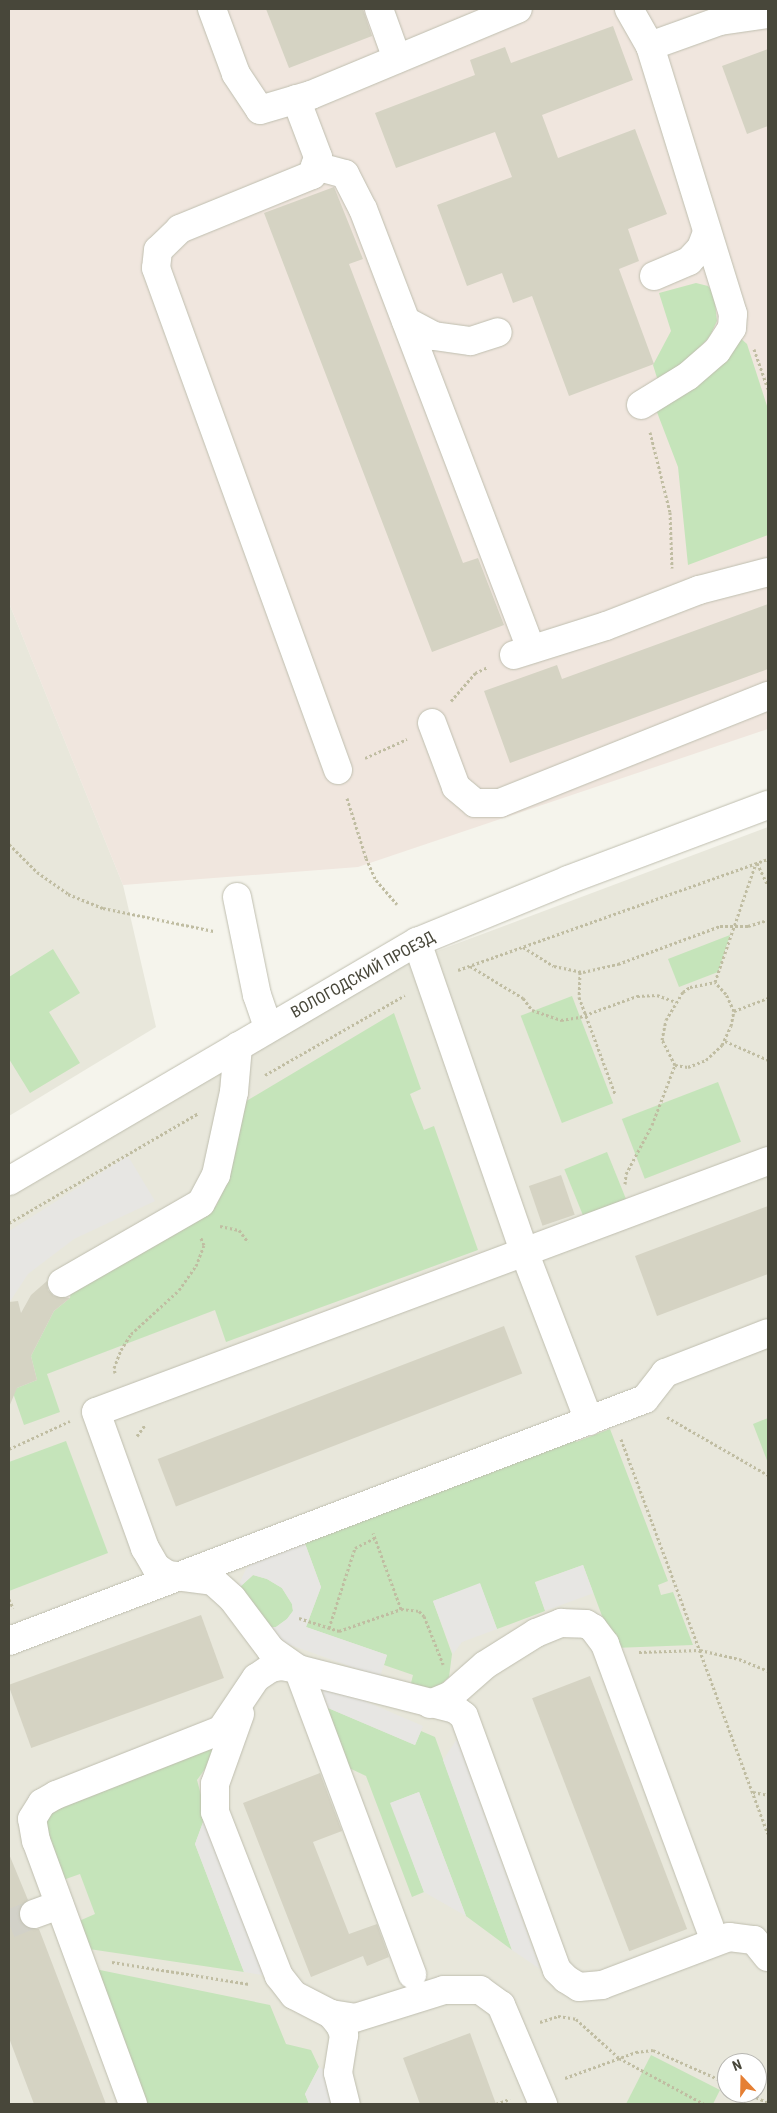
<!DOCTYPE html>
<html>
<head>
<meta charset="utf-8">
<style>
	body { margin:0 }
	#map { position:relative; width:777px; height:2113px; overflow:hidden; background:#f5f4ec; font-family:"Roboto Condensed",sans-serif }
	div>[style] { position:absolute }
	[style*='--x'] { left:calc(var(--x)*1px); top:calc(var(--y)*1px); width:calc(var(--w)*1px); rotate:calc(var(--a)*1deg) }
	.residential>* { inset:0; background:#e8e7db }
	.medical>* { inset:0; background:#f0e6de }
	.green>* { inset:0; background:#c5e4ba; transform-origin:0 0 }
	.parking>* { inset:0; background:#e7e6e3; transform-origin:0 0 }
	.building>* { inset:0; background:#d5d3c3; transform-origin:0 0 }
	.minor-tunnel>* { height:28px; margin-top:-14px; transform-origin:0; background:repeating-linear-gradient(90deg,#d2d1c8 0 28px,transparent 0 42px) }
	.path>* { height:3px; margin-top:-1.5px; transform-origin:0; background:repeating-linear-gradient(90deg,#c0bda2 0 2.5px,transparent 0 5px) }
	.roads { filter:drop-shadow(0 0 1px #bfbeaf) drop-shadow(0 0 1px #bfbeaf) }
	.minor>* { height:28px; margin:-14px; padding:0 14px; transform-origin:14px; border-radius:14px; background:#fff }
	span { translate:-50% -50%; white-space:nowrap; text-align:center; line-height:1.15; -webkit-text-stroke:5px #fff; paint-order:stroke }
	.street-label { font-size:16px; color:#48473a }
	.frame { position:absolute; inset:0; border:10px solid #48473a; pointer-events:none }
	.north { position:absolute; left:717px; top:2053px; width:50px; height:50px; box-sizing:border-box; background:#fff; border:1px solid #b6b5b0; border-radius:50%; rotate:339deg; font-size:14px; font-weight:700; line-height:20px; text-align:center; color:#48473a }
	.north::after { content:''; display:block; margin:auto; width:18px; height:22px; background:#e57f33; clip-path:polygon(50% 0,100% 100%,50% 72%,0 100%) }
</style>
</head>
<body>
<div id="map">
	<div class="residential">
		<i style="clip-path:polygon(9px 603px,123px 885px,156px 1027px,9px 1116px)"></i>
		<i style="clip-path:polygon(evenodd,768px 827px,768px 2104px,9px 2104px,9px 1192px,389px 969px,768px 827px,727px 2063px,757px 2063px,757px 2093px,727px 2093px,727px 2063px)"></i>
	</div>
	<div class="medical">
		<i style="clip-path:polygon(9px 9px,768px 9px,768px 729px,358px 867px,123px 885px,9px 603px)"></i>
	</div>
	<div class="green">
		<i style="clip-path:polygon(696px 283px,708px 286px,714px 293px,717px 321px,710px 336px,691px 358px,658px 381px,653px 365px,671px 331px,659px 293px)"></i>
		<i style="clip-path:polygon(738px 336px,747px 344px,768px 409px,768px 535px,688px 565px,678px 467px,655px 407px)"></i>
		<i style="clip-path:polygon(730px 935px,718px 972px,679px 987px,668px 959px)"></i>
		<i style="clip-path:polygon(53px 949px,80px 993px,49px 1012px,80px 1063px,30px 1093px,9px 1059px,9px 977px)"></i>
		<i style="left:572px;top:996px;width:115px;height:55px;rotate:69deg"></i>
		<i style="clip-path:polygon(394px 1013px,421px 1089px,410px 1094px,424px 1130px,434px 1126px,478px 1250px,226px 1342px,215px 1310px,47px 1374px,60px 1412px,24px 1425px,12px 1390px,37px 1380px,31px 1356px,54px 1311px,70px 1298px,71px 1292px,216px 1206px,228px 1181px,243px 1103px)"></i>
		<i style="left:718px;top:1082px;width:64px;height:103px;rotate:69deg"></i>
		<i style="left:607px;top:1152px;width:51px;height:46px;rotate:68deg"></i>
		<i style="clip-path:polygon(768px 1418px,768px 1463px,753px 1424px)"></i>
		<i style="clip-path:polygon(610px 1429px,668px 1581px,658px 1585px,661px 1595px,673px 1592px,693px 1645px,614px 1648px,583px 1565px,535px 1582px,545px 1611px,497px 1629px,480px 1584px,433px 1601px,452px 1654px,449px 1677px,435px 1690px,410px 1687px,413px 1675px,384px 1665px,387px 1655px,306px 1627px,321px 1587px,303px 1538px,574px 1436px,576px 1442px)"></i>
		<i style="clip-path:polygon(66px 1441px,108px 1553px,9px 1591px,9px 1462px)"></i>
		<i style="clip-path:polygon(253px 1575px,267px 1579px,282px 1588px,292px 1604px,293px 1611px,287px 1619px,276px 1627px,267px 1627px,241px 1592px,241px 1586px)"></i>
		<i style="clip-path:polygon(321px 1705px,415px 1745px,421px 1731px,435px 1737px,512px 1950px,466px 1916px,419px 1792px,391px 1803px,424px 1892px,412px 1897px,366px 1776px,345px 1766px)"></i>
		<i style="clip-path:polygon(228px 1737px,197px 1780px,206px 1814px,195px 1844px,244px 1972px,89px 1949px,79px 1921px,95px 1914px,80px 1874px,63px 1880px,45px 1835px,44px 1816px,50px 1808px)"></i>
		<i style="clip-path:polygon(95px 1969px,270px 2005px,286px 2044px,311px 2050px,319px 2067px,305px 2094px,309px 2104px,146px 2104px)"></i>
		<i style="clip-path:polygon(651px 2055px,720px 2090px,713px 2104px,626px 2104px)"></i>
	</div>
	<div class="parking">
		<i style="clip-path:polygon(128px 1156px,155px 1201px,74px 1239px,28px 1274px,9px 1303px,9px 1231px)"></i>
		<i style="clip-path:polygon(evenodd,303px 1538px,321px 1587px,306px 1627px,387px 1655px,380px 1677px,268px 1637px,240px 1598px,239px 1584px,246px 1569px,258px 1556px,303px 1538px,253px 1575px,267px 1579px,282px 1588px,292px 1604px,293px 1611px,287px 1619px,276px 1627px,267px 1627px,241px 1592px,241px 1586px,253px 1575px)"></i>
		<i style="left:583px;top:1565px;width:30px;height:51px;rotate:70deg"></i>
		<i style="clip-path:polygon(480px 1583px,497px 1629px,462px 1642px,453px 1654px,433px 1601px)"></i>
		<i style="clip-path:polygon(311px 1678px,423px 1726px,415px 1745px,321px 1705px)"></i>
		<i style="clip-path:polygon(457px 1739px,540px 1969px,512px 1950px,443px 1760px)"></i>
		<i style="clip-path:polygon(419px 1792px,466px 1916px,424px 1892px,390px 1803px)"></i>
		<i style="clip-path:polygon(206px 1814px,267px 1976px,244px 1972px,195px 1844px)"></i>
		<i style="clip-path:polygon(319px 2067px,323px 2069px,337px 2104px,309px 2104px,305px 2094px)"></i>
	</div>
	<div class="building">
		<i style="clip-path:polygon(266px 9px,363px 9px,372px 36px,289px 68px)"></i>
		<i style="clip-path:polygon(613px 26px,633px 80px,542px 115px,558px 158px,635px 129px,667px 214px,628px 229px,639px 261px,619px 269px,654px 364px,569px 396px,532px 296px,513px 303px,502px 273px,467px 286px,437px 205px,512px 177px,495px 132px,396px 168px,375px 113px,475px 75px,470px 60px,505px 47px,511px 63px)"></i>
		<i style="clip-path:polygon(768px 49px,768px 126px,747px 134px,722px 66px)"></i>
		<i style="clip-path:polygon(334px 187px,363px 259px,349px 264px,463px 563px,478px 558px,504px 625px,432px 652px,264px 213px)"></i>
		<i style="clip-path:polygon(768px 604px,768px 669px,510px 763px,484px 691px,557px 665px,562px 679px)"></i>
		<i style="left:561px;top:1175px;width:42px;height:34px;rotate:71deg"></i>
		<i style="clip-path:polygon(768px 1206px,768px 1274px,657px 1316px,635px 1256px)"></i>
		<i style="clip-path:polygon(47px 1281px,48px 1290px,54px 1296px,70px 1298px,54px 1311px,31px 1356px,37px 1380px,17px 1388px,9px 1407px,9px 1302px,18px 1301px,21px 1313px,31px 1295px)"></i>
		<i style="left:504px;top:1326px;width:51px;height:371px;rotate:69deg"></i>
		<i style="left:201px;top:1615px;width:67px;height:205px;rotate:70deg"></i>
		<i style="left:590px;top:1676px;width:271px;height:62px;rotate:69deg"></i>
		<i style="clip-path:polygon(320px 1773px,342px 1831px,313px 1842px,349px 1934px,377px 1924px,389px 1957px,367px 1966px,363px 1956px,311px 1977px,243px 1803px)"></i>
		<i style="clip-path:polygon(9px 1854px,28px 1900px,19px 1911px,20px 1920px,31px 1929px,39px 1929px,106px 2104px,34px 2104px,9px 2038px)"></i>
		<i style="clip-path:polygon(470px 2033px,496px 2104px,420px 2104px,403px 2058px)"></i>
	</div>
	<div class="minor-tunnel">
		<i style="--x:9;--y:1924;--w:27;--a:-22"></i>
	</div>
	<div class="path">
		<i style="--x:754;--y:349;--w:42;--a:70.7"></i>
		<i style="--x:650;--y:432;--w:82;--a:76"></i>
		<i style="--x:670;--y:512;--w:56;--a:88"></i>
		<i style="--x:451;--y:701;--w:37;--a:-49"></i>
		<i style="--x:475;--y:673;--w:14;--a:-25"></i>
		<i style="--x:365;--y:758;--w:46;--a:-24.3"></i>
		<i style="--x:347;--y:798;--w:63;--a:72.4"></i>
		<i style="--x:366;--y:858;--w:24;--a:66"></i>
		<i style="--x:376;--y:880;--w:32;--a:49"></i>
		<i style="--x:9;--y:844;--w:40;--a:45"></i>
		<i style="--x:37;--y:872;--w:38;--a:35"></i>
		<i style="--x:68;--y:894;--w:38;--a:22"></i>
		<i style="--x:103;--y:908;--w:113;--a:11.7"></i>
		<i style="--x:757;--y:863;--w:25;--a:64"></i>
		<i style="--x:523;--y:947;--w:36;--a:32"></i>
		<i style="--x:554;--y:966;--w:30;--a:12"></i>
		<i style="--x:583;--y:972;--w:36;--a:-13"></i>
		<i style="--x:618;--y:964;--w:109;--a:-20.4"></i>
		<i style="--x:720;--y:926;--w:28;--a:0"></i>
		<i style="--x:748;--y:926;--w:21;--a:-17"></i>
		<i style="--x:470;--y:966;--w:62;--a:31.1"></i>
		<i style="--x:523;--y:998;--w:15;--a:53"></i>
		<i style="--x:532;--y:1010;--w:31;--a:19"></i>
		<i style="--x:561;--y:1020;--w:19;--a:-9"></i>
		<i style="--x:580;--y:1017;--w:61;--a:-20.2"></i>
		<i style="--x:637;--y:996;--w:20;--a:-3"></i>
		<i style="--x:657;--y:995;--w:20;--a:20"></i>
		<i style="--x:458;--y:970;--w:329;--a:-19.7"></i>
		<i style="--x:580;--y:972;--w:25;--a:92"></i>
		<i style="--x:579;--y:997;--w:103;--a:69.6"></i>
		<i style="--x:734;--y:1011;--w:36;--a:-21"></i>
		<i style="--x:725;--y:1041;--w:47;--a:23.8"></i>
		<i style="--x:675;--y:1065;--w:28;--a:-117"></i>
		<i style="--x:662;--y:1040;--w:20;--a:-79"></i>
		<i style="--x:666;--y:1020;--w:33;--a:-59"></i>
		<i style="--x:683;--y:992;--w:9;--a:-36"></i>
		<i style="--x:690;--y:987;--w:25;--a:-11"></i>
		<i style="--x:265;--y:1075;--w:161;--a:-29.7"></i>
		<i style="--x:625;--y:1184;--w:10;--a:-84"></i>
		<i style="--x:626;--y:1174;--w:55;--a:-62"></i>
		<i style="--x:652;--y:1125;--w:64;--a:-69"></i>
		<i style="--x:675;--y:1065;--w:13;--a:9"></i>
		<i style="--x:688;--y:1067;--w:19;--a:-21"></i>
		<i style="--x:706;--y:1060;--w:22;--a:-43"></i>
		<i style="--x:722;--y:1045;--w:21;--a:-65"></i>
		<i style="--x:731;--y:1026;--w:15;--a:-79"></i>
		<i style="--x:734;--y:1011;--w:19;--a:-115"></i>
		<i style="--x:726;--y:994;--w:16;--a:-133"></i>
		<i style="--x:715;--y:982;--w:126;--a:-71"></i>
		<i style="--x:9;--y:1223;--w:220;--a:-30.1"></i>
		<i style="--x:220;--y:1226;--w:19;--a:12"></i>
		<i style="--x:239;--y:1230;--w:15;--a:53"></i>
		<i style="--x:115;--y:1373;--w:5;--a:-101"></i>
		<i style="--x:114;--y:1368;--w:19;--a:-69"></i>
		<i style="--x:121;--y:1350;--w:19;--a:-58"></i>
		<i style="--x:131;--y:1334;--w:65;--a:-42.5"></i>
		<i style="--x:179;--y:1290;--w:29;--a:-55"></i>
		<i style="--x:196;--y:1266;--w:22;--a:-69"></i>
		<i style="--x:204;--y:1245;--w:8;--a:-113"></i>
		<i style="--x:667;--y:1417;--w:116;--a:29.9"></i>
		<i style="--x:137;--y:1436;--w:14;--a:-54"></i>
		<i style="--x:621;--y:1439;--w:421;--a:69.6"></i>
		<i style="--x:9;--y:1449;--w:67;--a:-24.7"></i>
		<i style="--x:9;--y:1599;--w:10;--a:66"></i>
		<i style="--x:401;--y:1609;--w:18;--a:6"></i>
		<i style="--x:419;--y:1611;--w:7;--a:45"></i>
		<i style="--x:424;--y:1616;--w:52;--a:68.4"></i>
		<i style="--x:299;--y:1618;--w:42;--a:18"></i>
		<i style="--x:339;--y:1631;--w:66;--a:-19.5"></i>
		<i style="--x:401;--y:1609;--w:81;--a:-110.2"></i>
		<i style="--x:329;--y:1628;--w:84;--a:-72"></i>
		<i style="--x:355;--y:1548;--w:22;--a:-27"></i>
		<i style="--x:639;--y:1652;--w:61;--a:-1.9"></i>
		<i style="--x:700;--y:1650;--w:40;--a:13"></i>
		<i style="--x:739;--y:1659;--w:31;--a:22"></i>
		<i style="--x:753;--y:1792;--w:15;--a:11"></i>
		<i style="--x:112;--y:1962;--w:139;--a:9.1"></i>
		<i style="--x:540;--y:2022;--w:19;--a:-18"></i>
		<i style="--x:558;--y:2016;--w:18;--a:9"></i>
		<i style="--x:576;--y:2019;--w:58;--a:42.2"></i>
		<i style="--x:619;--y:2058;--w:97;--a:28.4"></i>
		<i style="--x:565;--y:2078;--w:76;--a:-20.1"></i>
		<i style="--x:636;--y:2052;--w:17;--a:-7"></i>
		<i style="--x:653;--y:2050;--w:81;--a:24"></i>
		<i style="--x:747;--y:2093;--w:23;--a:25"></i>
		<i style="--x:496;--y:2104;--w:15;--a:-20"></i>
		<i style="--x:739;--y:2104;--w:16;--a:-30"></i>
	</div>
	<div class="roads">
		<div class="minor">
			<i style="--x:212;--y:9;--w:69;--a:69.7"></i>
			<i style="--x:236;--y:74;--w:43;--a:56.3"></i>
			<i style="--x:260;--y:110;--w:53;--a:-16.4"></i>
			<i style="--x:311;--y:95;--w:224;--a:-22.6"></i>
			<i style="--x:379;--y:9;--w:53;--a:70.2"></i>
			<i style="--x:629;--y:9;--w:43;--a:60.4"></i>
			<i style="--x:650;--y:46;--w:74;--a:-19.7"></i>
			<i style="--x:720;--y:21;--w:49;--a:-8.3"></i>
			<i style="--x:296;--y:99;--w:62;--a:69.2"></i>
			<i style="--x:318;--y:157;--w:19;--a:108"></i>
			<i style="--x:312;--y:175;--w:143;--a:157.8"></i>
			<i style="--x:180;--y:229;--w:30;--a:136"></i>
			<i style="--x:158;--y:250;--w:18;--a:96"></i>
			<i style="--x:156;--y:268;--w:534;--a:70.07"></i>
			<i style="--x:315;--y:166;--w:31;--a:15"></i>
			<i style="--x:345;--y:174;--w:39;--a:63"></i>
			<i style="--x:363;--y:209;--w:471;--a:69.1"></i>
			<i style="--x:654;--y:276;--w:38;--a:-23"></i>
			<i style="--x:689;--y:261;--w:18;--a:-47"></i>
			<i style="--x:701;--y:248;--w:17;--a:-69"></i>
			<i style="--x:406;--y:321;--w:32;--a:28"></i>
			<i style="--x:434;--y:336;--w:37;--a:8"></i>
			<i style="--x:471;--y:341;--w:28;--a:-18"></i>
			<i style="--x:641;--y:405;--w:55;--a:-31.7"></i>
			<i style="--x:688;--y:376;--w:38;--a:-41"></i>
			<i style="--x:717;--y:351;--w:27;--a:-57"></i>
			<i style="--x:732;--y:328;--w:14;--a:-86"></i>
			<i style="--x:733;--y:314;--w:281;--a:-107.2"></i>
			<i style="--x:514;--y:655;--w:96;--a:-17.5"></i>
			<i style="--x:606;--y:626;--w:100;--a:-21.2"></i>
			<i style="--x:699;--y:590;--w:71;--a:-14.6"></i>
			<i style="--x:432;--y:723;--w:68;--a:69.4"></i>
			<i style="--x:456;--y:787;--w:25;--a:40"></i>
			<i style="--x:475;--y:803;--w:25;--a:0"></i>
			<i style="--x:500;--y:803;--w:289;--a:-21.8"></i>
			<i style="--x:237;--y:897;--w:100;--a:78.5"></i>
			<i style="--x:257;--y:995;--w:34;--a:71"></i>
			<i style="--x:417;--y:942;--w:330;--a:70.9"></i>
			<i style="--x:525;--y:1254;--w:179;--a:69"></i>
			<i style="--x:768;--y:1161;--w:717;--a:159.52"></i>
			<i style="--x:96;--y:1412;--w:145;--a:70.2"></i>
			<i style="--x:145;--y:1548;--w:22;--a:60"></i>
			<i style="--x:156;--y:1567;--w:14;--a:34"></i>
			<i style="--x:168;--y:1575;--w:45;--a:7.6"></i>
			<i style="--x:213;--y:1581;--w:25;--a:42"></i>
			<i style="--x:232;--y:1598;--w:65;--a:53.1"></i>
			<i style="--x:271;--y:1650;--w:33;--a:35"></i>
			<i style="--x:298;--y:1669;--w:162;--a:14.3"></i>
			<i style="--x:455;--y:1709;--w:11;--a:38"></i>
			<i style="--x:464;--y:1716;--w:270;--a:69.9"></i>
			<i style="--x:557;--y:1970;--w:13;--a:45"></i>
			<i style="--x:566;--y:1979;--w:15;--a:32"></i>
			<i style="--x:579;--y:1987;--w:23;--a:-5"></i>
			<i style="--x:602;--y:1985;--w:136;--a:-20.7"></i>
			<i style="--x:729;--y:1937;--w:25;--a:7"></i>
			<i style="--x:754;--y:1940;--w:22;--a:51"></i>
			<i style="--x:9;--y:1181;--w:473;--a:-30.4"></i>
			<i style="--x:417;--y:942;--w:163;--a:-22.3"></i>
			<i style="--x:568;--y:880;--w:214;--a:-20.6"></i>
			<i style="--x:62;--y:1283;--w:160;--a:-29.9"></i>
			<i style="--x:201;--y:1203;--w:32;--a:-62"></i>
			<i style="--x:216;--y:1175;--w:85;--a:-77.8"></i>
			<i style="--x:234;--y:1092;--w:46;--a:-85"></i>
			<i style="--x:9;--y:1641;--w:680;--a:-20.83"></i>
			<i style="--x:645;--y:1399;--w:33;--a:-52"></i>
			<i style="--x:665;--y:1373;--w:110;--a:-21.2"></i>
			<i style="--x:430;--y:1704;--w:23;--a:-23"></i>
			<i style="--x:451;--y:1695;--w:45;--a:-41.4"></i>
			<i style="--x:485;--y:1665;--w:60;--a:-32.1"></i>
			<i style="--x:536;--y:1633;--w:27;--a:-22"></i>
			<i style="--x:561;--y:1623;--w:25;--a:2"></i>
			<i style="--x:586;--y:1624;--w:8;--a:30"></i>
			<i style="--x:593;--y:1628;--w:20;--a:53"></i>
			<i style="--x:605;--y:1644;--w:317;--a:69.7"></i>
			<i style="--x:240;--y:1714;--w:74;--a:109.7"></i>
			<i style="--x:215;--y:1784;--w:28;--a:90"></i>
			<i style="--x:215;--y:1812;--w:176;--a:68.7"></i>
			<i style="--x:279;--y:1976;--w:24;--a:52"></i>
			<i style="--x:294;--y:1995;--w:42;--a:27.2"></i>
			<i style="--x:331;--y:2014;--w:14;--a:51"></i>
			<i style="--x:340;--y:2025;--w:11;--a:68"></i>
			<i style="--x:344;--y:2035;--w:38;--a:99"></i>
			<i style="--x:338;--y:2073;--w:32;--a:76"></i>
			<i style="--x:34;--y:1914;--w:27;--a:-20"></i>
			<i style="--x:331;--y:2014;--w:24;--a:9"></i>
			<i style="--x:355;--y:2018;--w:93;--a:-17.5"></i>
			<i style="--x:444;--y:1990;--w:36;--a:0"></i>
			<i style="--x:480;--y:1990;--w:26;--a:36"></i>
			<i style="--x:501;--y:2005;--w:108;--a:67"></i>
			<i style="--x:133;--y:2104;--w:280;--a:-110.2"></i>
			<i style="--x:36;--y:1841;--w:22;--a:-100"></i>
			<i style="--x:32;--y:1819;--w:19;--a:-58"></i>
			<i style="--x:42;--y:1803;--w:16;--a:-30"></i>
			<i style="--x:56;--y:1795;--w:177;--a:-21.5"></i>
			<i style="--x:221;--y:1730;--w:63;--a:-56.1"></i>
			<i style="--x:256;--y:1678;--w:18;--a:-34"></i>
			<i style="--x:271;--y:1668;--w:10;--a:-11"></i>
			<i style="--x:281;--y:1666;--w:17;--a:10"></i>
			<i style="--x:298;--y:1669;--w:326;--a:69.5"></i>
		</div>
	</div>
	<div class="street-label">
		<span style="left:363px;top:975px;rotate:-29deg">ВОЛОГОДСКИЙ ПРОЕЗД</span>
	</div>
	<div class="frame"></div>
	<div class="north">N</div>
</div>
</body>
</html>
